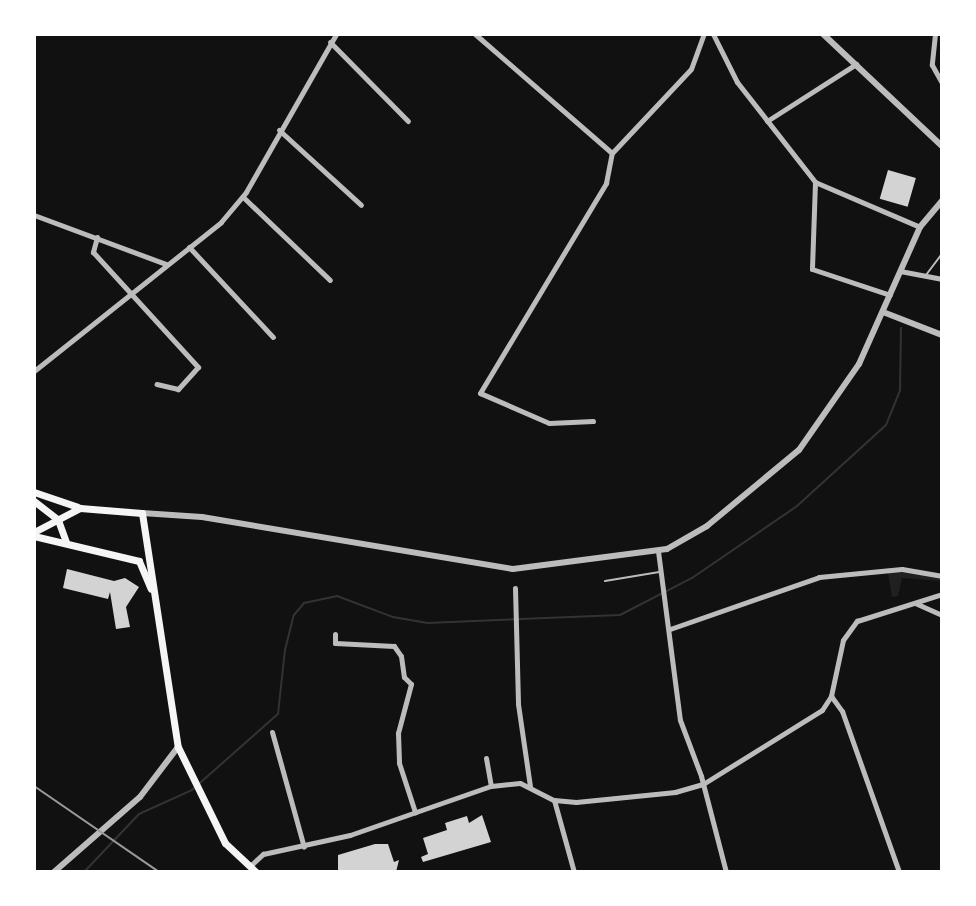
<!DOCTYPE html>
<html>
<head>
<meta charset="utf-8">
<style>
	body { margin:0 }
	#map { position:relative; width:976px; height:906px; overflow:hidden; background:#111; font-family:"DejaVu Sans",sans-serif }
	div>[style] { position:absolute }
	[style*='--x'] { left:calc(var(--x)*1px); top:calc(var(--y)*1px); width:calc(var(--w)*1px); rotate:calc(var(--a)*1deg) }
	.green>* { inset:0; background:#202020 }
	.stream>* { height:2px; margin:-1px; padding:0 1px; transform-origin:1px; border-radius:1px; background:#333 }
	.building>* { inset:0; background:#d3d3d3; transform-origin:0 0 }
	.service>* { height:2px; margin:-1px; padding:0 1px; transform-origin:1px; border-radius:1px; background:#bcbcbc }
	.minor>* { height:5px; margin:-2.5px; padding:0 2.5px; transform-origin:2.5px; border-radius:2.5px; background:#bcbcbc }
	.tertiary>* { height:6px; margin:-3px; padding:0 3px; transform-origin:3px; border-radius:3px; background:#bcbcbc }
	.secondary>* { height:7px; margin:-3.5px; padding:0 3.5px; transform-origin:3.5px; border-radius:3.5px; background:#f5f5f5 }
	.rail>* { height:2px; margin:-1px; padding:0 1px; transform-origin:1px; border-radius:1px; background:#9a9a9a }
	span { translate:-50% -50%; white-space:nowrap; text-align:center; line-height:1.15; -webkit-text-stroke:8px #fff; paint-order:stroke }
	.frame { position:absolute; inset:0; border:36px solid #fff; pointer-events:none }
</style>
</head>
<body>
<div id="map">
	<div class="green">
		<i style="clip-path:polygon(908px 572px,942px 579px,942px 581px,902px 578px,898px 596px,892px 597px,888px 573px)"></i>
	</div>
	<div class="stream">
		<i style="--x:84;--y:872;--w:80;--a:-46.5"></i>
		<i style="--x:139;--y:814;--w:58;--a:-24.4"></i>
		<i style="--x:192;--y:790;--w:115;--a:-41.5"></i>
		<i style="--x:278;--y:714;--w:64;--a:-83.8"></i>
		<i style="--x:285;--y:650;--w:36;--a:-76"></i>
		<i style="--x:294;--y:615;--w:16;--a:-50"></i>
		<i style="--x:304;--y:603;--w:34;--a:-12"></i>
		<i style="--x:337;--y:596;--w:60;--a:20.6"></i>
		<i style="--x:393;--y:617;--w:35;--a:10"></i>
		<i style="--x:427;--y:623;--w:193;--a:-2.4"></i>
		<i style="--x:620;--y:615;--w:81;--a:-27.2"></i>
		<i style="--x:692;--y:578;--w:127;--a:-34.4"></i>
		<i style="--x:797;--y:506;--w:120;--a:-42.3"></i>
		<i style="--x:886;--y:425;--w:38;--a:-68"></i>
		<i style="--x:900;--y:390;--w:62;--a:-89.1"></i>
	</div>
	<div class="building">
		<i style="left:888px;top:170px;width:29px;height:30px;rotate:16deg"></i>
		<i style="clip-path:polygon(67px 569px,114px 581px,125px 578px,139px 587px,126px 607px,130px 627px,116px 629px,110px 592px,108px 599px,63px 588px)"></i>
		<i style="clip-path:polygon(482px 815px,491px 842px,423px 862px,421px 857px,428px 854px,423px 838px,447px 830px,445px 823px,467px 816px,469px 823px)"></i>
		<i style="clip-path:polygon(375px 844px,388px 844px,394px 862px,399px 860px,396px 872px,338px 870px,338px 855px)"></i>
	</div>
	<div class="service">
		<i style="--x:926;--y:275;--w:26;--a:-53"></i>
		<i style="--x:605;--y:581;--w:55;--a:-9.5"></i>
	</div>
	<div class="minor">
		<i style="--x:475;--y:34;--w:181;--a:41"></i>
		<i style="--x:713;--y:34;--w:54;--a:63.4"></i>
		<i style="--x:737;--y:82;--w:127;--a:52"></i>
		<i style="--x:815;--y:182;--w:114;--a:23.2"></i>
		<i style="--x:935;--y:34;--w:31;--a:96"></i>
		<i style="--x:932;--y:65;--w:21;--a:61"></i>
		<i style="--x:330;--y:42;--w:111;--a:45.4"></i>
		<i style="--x:767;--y:121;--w:106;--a:-32.6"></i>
		<i style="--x:279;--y:130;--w:111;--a:42.4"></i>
		<i style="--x:612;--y:153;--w:115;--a:-46.8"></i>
		<i style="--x:691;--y:69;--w:37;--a:-70"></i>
		<i style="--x:815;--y:182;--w:87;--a:92"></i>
		<i style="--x:812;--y:269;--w:82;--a:18.4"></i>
		<i style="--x:243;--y:197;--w:120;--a:43.7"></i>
		<i style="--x:34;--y:215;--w:141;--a:20.4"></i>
		<i style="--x:97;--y:237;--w:16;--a:105"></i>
		<i style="--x:93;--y:252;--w:156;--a:47.6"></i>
		<i style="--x:198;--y:367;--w:30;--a:132"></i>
		<i style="--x:178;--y:389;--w:22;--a:-167"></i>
		<i style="--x:189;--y:247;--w:123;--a:47"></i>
		<i style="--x:900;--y:271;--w:43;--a:10.8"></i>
		<i style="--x:34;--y:371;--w:239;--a:-38.5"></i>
		<i style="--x:221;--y:222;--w:39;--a:-50"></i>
		<i style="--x:246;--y:192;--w:182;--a:-60.3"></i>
		<i style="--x:593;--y:421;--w:44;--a:177.4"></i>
		<i style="--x:549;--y:423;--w:75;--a:-156.5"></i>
		<i style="--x:480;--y:393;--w:245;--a:-59"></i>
		<i style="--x:606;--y:183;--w:31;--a:-79"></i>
		<i style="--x:658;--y:551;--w:170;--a:82.6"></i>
		<i style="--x:680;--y:720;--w:60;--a:69.4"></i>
		<i style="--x:701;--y:776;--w:99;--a:75.4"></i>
		<i style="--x:515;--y:588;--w:116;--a:88.5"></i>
		<i style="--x:518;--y:704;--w:83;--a:81.7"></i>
		<i style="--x:915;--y:603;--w:30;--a:24"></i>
		<i style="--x:670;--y:629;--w:158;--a:-19.2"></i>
		<i style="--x:819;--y:577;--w:83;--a:-5.5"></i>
		<i style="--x:902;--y:569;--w:41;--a:9.9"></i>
		<i style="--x:335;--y:634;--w:9;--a:90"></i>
		<i style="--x:335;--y:643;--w:59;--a:2.9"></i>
		<i style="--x:394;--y:646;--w:12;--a:55"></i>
		<i style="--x:401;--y:656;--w:21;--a:82"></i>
		<i style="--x:404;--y:677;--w:10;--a:45"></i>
		<i style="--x:411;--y:684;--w:51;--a:104.9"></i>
		<i style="--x:398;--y:733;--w:30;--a:88"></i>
		<i style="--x:399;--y:763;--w:52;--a:71.9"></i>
		<i style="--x:831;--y:696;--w:19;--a:54"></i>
		<i style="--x:842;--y:711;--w:171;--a:70.5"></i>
		<i style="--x:272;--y:732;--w:119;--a:74.5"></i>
		<i style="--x:486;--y:758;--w:28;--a:80"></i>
		<i style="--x:554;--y:800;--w:75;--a:74.5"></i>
		<i style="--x:250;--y:866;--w:18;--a:-43"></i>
		<i style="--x:263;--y:854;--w:89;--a:-12.3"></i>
		<i style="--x:350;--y:835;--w:149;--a:-19.2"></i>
		<i style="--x:491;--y:786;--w:29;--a:-6"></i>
		<i style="--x:520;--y:783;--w:38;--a:27"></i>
		<i style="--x:554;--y:800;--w:22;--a:5"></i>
		<i style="--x:576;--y:802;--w:100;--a:-5.8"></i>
		<i style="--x:675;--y:792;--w:29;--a:-16"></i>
		<i style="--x:703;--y:784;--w:140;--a:-31.9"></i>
		<i style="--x:822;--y:710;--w:17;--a:-57"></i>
		<i style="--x:831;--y:696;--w:57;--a:-77.9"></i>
		<i style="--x:843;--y:640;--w:24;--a:-54"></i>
		<i style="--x:857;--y:621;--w:89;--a:-17.6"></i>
	</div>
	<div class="tertiary">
		<i style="--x:823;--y:34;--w:163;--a:43.3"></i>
		<i style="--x:883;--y:312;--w:63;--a:21.3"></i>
		<i style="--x:142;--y:513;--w:60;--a:3.8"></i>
		<i style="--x:202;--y:517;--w:315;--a:9.5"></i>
		<i style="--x:513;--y:569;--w:155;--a:-7.4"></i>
		<i style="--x:667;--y:549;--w:46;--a:-29.9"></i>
		<i style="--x:707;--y:526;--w:119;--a:-39.6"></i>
		<i style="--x:799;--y:450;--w:105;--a:-55.1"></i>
		<i style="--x:859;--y:364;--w:150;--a:-66"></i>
		<i style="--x:920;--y:227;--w:34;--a:-50"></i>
		<i style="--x:54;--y:872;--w:114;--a:-41.1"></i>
		<i style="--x:140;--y:797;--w:63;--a:-52.8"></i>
	</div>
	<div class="secondary">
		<i style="--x:34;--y:492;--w:46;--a:18.8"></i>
		<i style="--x:34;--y:501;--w:31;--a:38"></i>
		<i style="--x:58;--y:520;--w:23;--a:70"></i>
		<i style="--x:34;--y:532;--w:52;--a:-27.6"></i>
		<i style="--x:80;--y:508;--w:62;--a:4.6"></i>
		<i style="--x:142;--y:513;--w:237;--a:81.3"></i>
		<i style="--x:178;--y:747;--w:107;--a:63.9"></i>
		<i style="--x:225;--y:843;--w:42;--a:43.1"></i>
		<i style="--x:34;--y:536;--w:108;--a:13.4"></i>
		<i style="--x:139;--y:561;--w:30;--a:67"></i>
	</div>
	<div class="rail">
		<i style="--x:34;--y:786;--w:152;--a:34.5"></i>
	</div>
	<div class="frame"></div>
</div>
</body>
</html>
